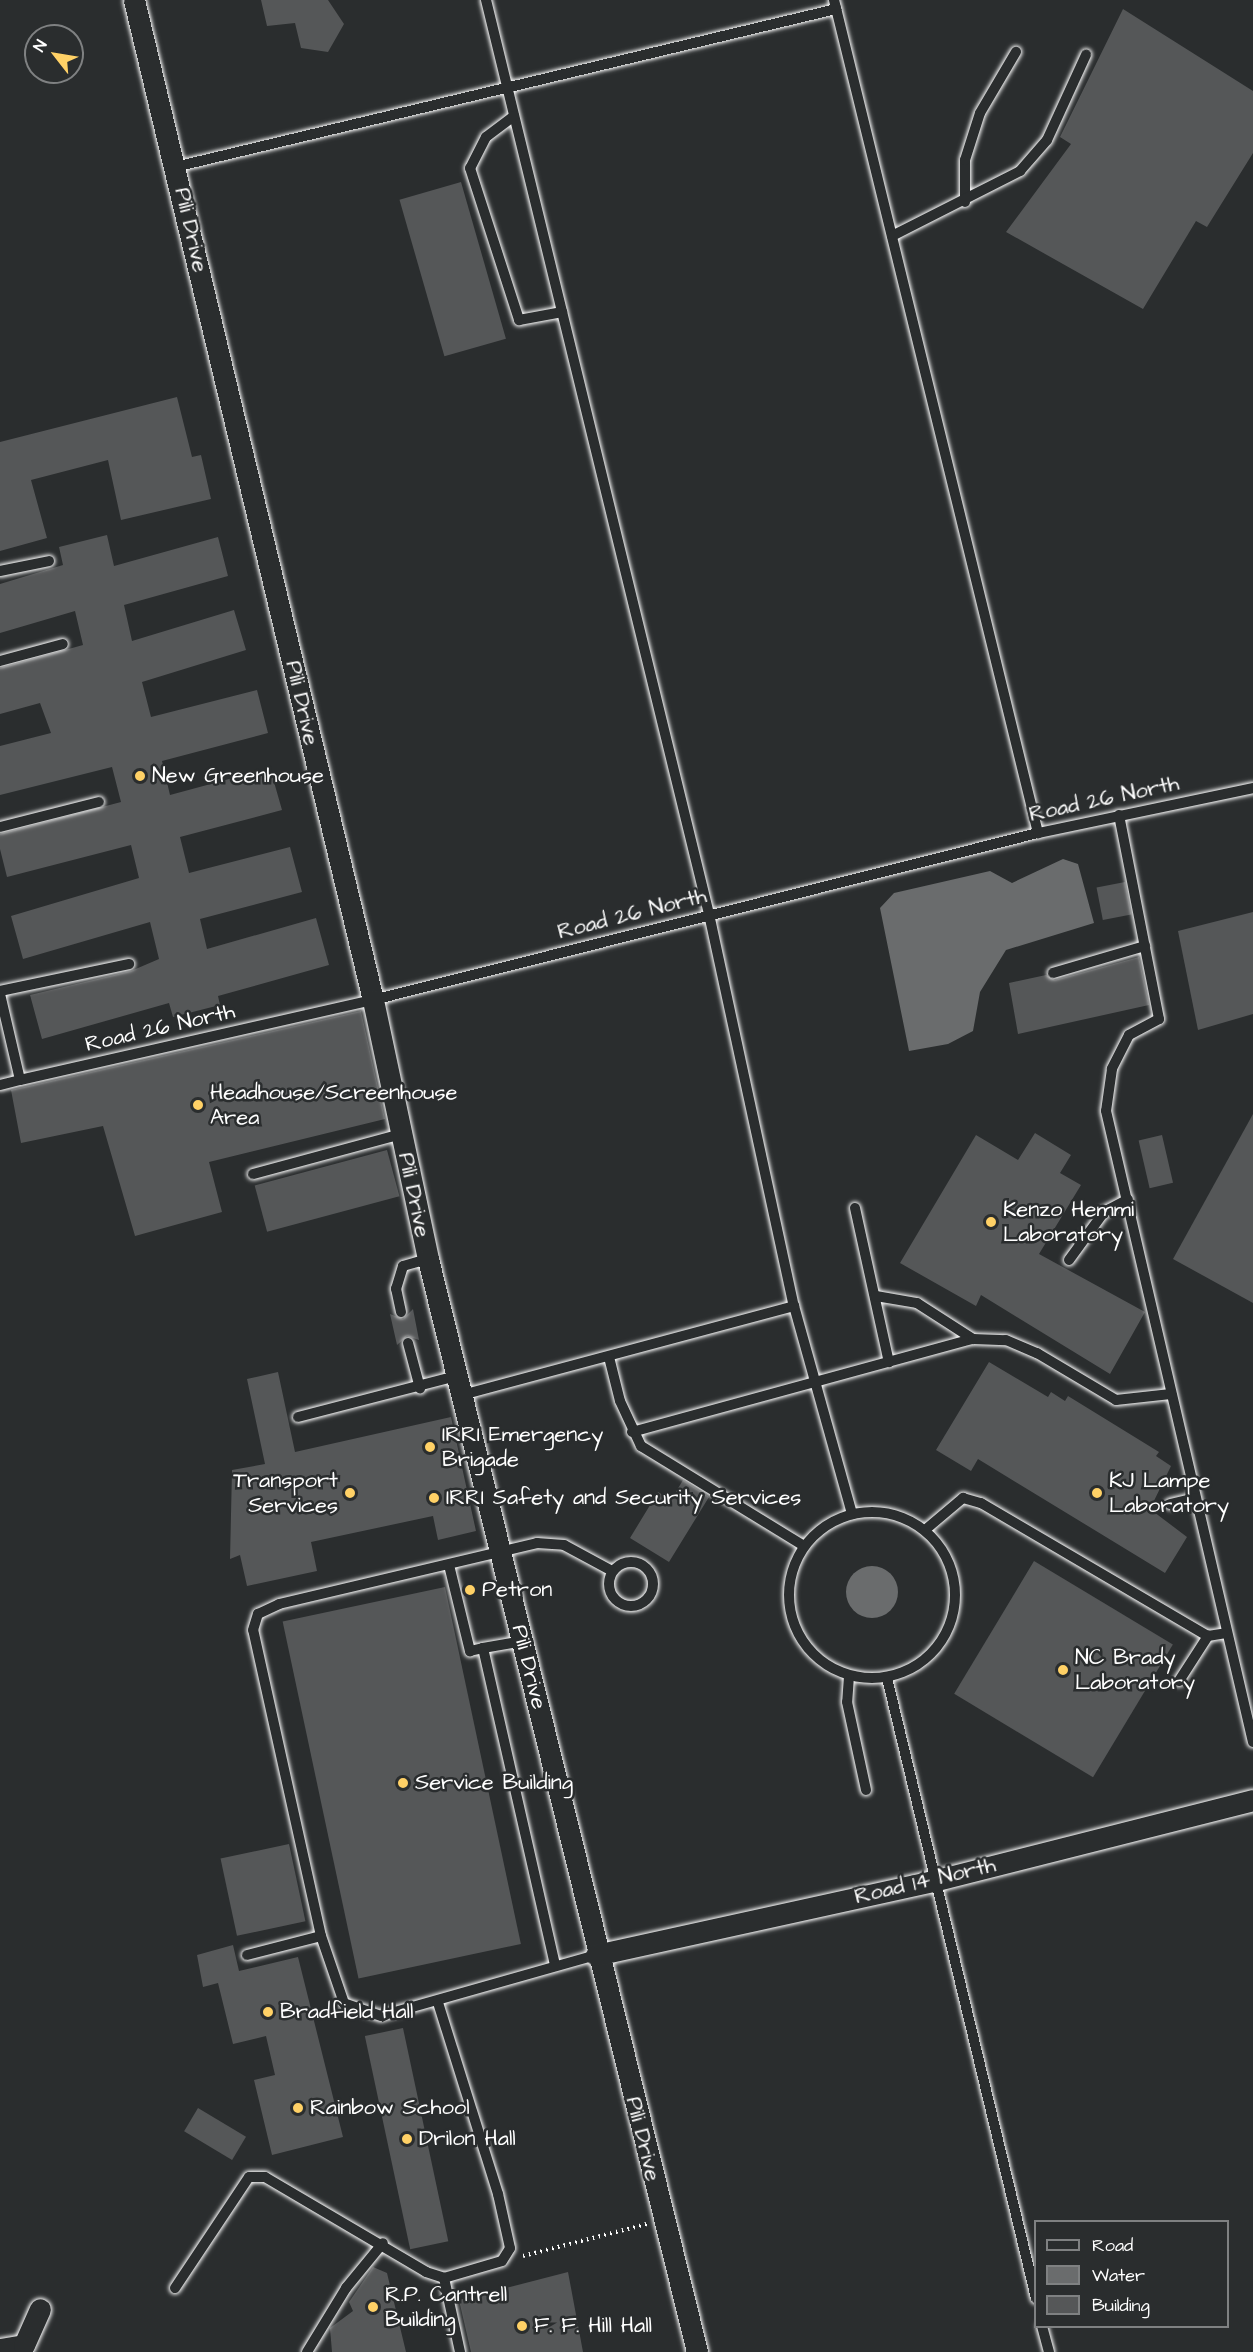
<!DOCTYPE html>
<html>
<head>
<meta charset="utf-8">
<style>
	body { margin:0 }
	#map { position:relative; width:1253px; height:2352px; overflow:hidden; background:#2a2d2e; font-family:"Architects Daughter",sans-serif }
	div>[style] { position:absolute }
	[style*='--x'] { left:calc(var(--x)*1px); top:calc(var(--y)*1px); width:calc(var(--w)*1px); rotate:calc(var(--a)*1deg) }
	.water>* { inset:0; background:#6a6c6d }
	.round { border-radius:50% }
	.building>* { inset:0; background:#555758; transform-origin:0 0 }
	.path>* { height:4px; margin-top:-2px; transform-origin:0; background:repeating-linear-gradient(90deg,#fff 0 1.5px,transparent 0 6px) }
	.roads { filter:drop-shadow(0 0 2px #fff) drop-shadow(0 0 2px #fff) }
	.lane>* { height:10px; margin:-5px; padding:0 5px; transform-origin:5px; border-radius:5px; background:#2a2d2e }
	.lane>.ring { margin:-5px; padding:0; box-sizing:content-box; background:none; border:10px solid #2a2d2e; border-radius:50% }
	.street>* { height:21px; margin:-10.5px; padding:0 10.5px; transform-origin:10.5px; border-radius:10.5px; background:#2a2d2e }
	.dots>* { width:16px; height:16px; translate:-50% -50%; box-sizing:border-box; border:3px solid #2a2d2e; border-radius:50% }
	span { translate:-50% -50%; white-space:nowrap; text-align:center; line-height:1.15; -webkit-text-stroke:5px #2a2d2e; paint-order:stroke }
	.street-label { font-size:22px; color:#fff }
	.poi-label { font-size:22px; color:#fff }
	.left { translate:0 -50%; text-align:left }
	.right { translate:-100% -50%; text-align:right }
	.legend { position:absolute; left:1034px; top:2220px; width:195px; height:108px; box-sizing:border-box; background:#2a2d2e; border:2px solid #7f8182; margin:0; padding:8px 10px; list-style:none; font-size:18px; color:#fff }
	.legend li { display:flex; align-items:center; gap:12px; height:30px }
	.legend b { width:30px; border:2px solid #7f8182 }
	.north { position:absolute; left:24px; top:24px; width:60px; height:60px; box-sizing:border-box; background:#2a2d2e; border:2px solid #7f8182; border-radius:50%; rotate:301deg; font-size:16px; font-weight:700; line-height:24px; text-align:center; color:#fff }
	.north::after { content:''; display:block; margin:auto; width:21px; height:27px; background:#ffd166; clip-path:polygon(50% 0,100% 100%,50% 72%,0 100%) }
</style>
</head>
<body>
<div id="map">
	<div class="water">
		<i style="clip-path:polygon(1063px 859px,1078px 864px,1094px 923px,1006px 950px,980px 992px,973px 1031px,948px 1044px,909px 1051px,880px 908px,894px 893px,990px 871px,1012px 883px)"></i>
		<i class="round" style="left:846px;top:1566px;width:52px;height:52px"></i>
	</div>
	<div class="building">
		<i style="clip-path:polygon(261px 0,328px 0,344px 24px,328px 52px,301px 48px,295px 23px,267px 26px)"></i>
		<i style="clip-path:polygon(1123px 9px,1253px 91px,1253px 153px,1207px 227px,1196px 221px,1143px 309px,1006px 232px,1071px 144px,1060px 137px)"></i>
		<i style="left:461px;top:182px;width:163px;height:64px;rotate:74deg"></i>
		<i style="clip-path:polygon(177px 397px,192px 457px,201px 455px,211px 499px,121px 520px,108px 460px,31px 480px,47px 538px,0 551px,0 442px)"></i>
		<i style="clip-path:polygon(107px 535px,114px 566px,218px 537px,228px 576px,124px 605px,132px 641px,234px 610px,246px 650px,142px 682px,151px 717px,257px 690px,268px 733px,162px 761px,170px 795px,270px 768px,282px 810px,180px 837px,189px 873px,290px 847px,302px 892px,200px 919px,207px 949px,316px 918px,329px 965px,218px 996px,220px 1005px,173px 1017px,169px 1003px,42px 1039px,30px 995px,131px 971px,159px 959px,150px 922px,23px 959px,11px 916px,139px 878px,131px 845px,7px 877px,0 849px,0 834px,121px 802px,112px 767px,0 795px,0 746px,51px 733px,40px 703px,0 714px,0 668px,83px 645px,75px 611px,0 633px,0 584px,63px 565px,59px 547px)"></i>
		<i style="left:1125px;top:882px;width:33px;height:29px;rotate:79deg"></i>
		<i style="clip-path:polygon(1253px 912px,1253px 1014px,1198px 1030px,1178px 931px)"></i>
		<i style="clip-path:polygon(1139px 957px,1149px 1005px,1018px 1034px,1009px 983px,1046px 975px,1055px 980px)"></i>
		<i style="clip-path:polygon(361px 1011px,385px 1119px,209px 1162px,222px 1212px,135px 1236px,103px 1126px,21px 1143px,11px 1090px)"></i>
		<i style="clip-path:polygon(1253px 1114px,1253px 1303px,1173px 1259px)"></i>
		<i style="clip-path:polygon(1035px 1133px,1071px 1155px,1060px 1173px,1081px 1185px,1039px 1254px,1145px 1312px,1110px 1374px,981px 1295px,976px 1306px,900px 1263px,976px 1135px,1018px 1160px)"></i>
		<i style="left:1162px;top:1135px;width:49px;height:24px;rotate:77deg"></i>
		<i style="left:387px;top:1150px;width:48px;height:137px;rotate:75deg"></i>
		<i style="clip-path:polygon(413px 1309px,419px 1340px,407px 1336px,397px 1345px,390px 1314px,403px 1319px)"></i>
		<i style="clip-path:polygon(989px 1362px,1048px 1397px,1051px 1392px,1065px 1401px,1068px 1396px,1159px 1452px,1156px 1456px,1171px 1466px,1150px 1509px,1187px 1537px,1165px 1573px,978px 1459px,971px 1471px,936px 1450px)"></i>
		<i style="clip-path:polygon(278px 1372px,295px 1452px,451px 1417px,476px 1531px,438px 1540px,433px 1516px,311px 1542px,317px 1571px,247px 1586px,240px 1555px,230px 1559px,232px 1470px,265px 1464px,247px 1379px)"></i>
		<i style="clip-path:polygon(683px 1480px,709px 1497px,669px 1562px,630px 1538px,658px 1492px,671px 1500px)"></i>
		<i style="left:1034px;top:1561px;width:162px;height:155px;rotate:31deg"></i>
		<i style="left:445px;top:1587px;width:365px;height:166px;rotate:78deg"></i>
		<i style="left:289px;top:1844px;width:79px;height:70px;rotate:78deg"></i>
		<i style="clip-path:polygon(233px 1945px,239px 1971px,298px 1957px,343px 2137px,272px 2155px,254px 2080px,275px 2075px,266px 2036px,233px 2044px,218px 1983px,203px 1987px,197px 1955px)"></i>
		<i style="left:403px;top:2028px;width:218px;height:39px;rotate:78deg"></i>
		<i style="left:198px;top:2108px;width:56px;height:27px;rotate:31deg"></i>
		<i style="clip-path:polygon(373px 2267px,387px 2273px,406px 2352px,332px 2352px,330px 2328px,353px 2311px,349px 2302px)"></i>
		<i style="clip-path:polygon(568px 2272px,583px 2352px,471px 2352px,459px 2300px)"></i>
	</div>
	<div class="path">
		<i style="--x:523;--y:2256;--w:128;--a:-14.5"></i>
	</div>
	<div class="roads">
		<div class="lane">
			<i style="--x:486;--y:0;--w:941;--a:76.29"></i>
			<i style="--x:709;--y:914;--w:401;--a:77.8"></i>
			<i style="--x:794;--y:1306;--w:216;--a:74.4"></i>
			<i style="--x:834;--y:0;--w:858;--a:76.24"></i>
			<i style="--x:514;--y:116;--w:35;--a:143"></i>
			<i style="--x:486;--y:137;--w:35;--a:117"></i>
			<i style="--x:470;--y:168;--w:160;--a:72.1"></i>
			<i style="--x:519;--y:320;--w:44;--a:-10.5"></i>
			<i style="--x:175;--y:167;--w:680;--a:-13.44"></i>
			<i style="--x:965;--y:202;--w:42;--a:-90"></i>
			<i style="--x:965;--y:160;--w:49;--a:-72.3"></i>
			<i style="--x:980;--y:113;--w:71;--a:-59.5"></i>
			<i style="--x:892;--y:236;--w:144;--a:-26.9"></i>
			<i style="--x:1020;--y:171;--w:41;--a:-48.9"></i>
			<i style="--x:1047;--y:140;--w:94;--a:-65.4"></i>
			<i style="--x:0;--y:571;--w:50;--a:-11.5"></i>
			<i style="--x:0;--y:661;--w:65;--a:-15.1"></i>
			<i style="--x:1119;--y:815;--w:208;--a:78.9"></i>
			<i style="--x:1159;--y:1019;--w:34;--a:152"></i>
			<i style="--x:1129;--y:1035;--w:38;--a:117"></i>
			<i style="--x:1112;--y:1069;--w:42;--a:98.1"></i>
			<i style="--x:1106;--y:1111;--w:648;--a:76.89"></i>
			<i style="--x:0;--y:827;--w:102;--a:-14.2"></i>
			<i style="--x:1053;--y:973;--w:96;--a:-16.4"></i>
			<i style="--x:0;--y:991;--w:132;--a:-11.8"></i>
			<i style="--x:0;--y:994;--w:88;--a:76.9"></i>
			<i style="--x:20;--y:1080;--w:21;--a:166"></i>
			<i style="--x:20;--y:1080;--w:362;--a:-12.8"></i>
			<i style="--x:373;--y:1000;--w:686;--a:-14.1"></i>
			<i style="--x:1038;--y:833;--w:220;--a:-11.8"></i>
			<i style="--x:253;--y:1174;--w:153;--a:-15.1"></i>
			<i style="--x:855;--y:1208;--w:158;--a:77.6"></i>
			<i style="--x:1069;--y:1260;--w:59;--a:-53.9"></i>
			<i style="--x:1104;--y:1212;--w:27;--a:-28"></i>
			<i style="--x:876;--y:1296;--w:42;--a:9.7"></i>
			<i style="--x:917;--y:1303;--w:67;--a:32.7"></i>
			<i style="--x:401;--y:1312;--w:24;--a:-102"></i>
			<i style="--x:396;--y:1289;--w:24;--a:-73"></i>
			<i style="--x:403;--y:1266;--w:26;--a:-16"></i>
			<i style="--x:408;--y:1343;--w:47;--a:75.1"></i>
			<i style="--x:609;--y:1357;--w:45;--a:76"></i>
			<i style="--x:620;--y:1401;--w:50;--a:65"></i>
			<i style="--x:641;--y:1446;--w:191;--a:31.5"></i>
			<i style="--x:462;--y:1395;--w:344;--a:-15"></i>
			<i style="--x:298;--y:1417;--w:164;--a:-14.5"></i>
			<i style="--x:632;--y:1432;--w:353;--a:-15.3"></i>
			<i style="--x:973;--y:1339;--w:33;--a:2"></i>
			<i style="--x:1006;--y:1340;--w:34;--a:23"></i>
			<i style="--x:1037;--y:1353;--w:92;--a:30.7"></i>
			<i style="--x:1116;--y:1400;--w:55;--a:-6.2"></i>
			<i style="--x:1170;--y:1504;--w:26;--a:-13"></i>
			<i class="ring" style="left:789px;top:1512px;width:156px;height:156px"></i>
			<i style="--x:925;--y:1530;--w:50;--a:-40.1"></i>
			<i style="--x:963;--y:1498;--w:19;--a:16"></i>
			<i style="--x:981;--y:1503;--w:263;--a:30.4"></i>
			<i style="--x:1208;--y:1636;--w:18;--a:-9"></i>
			<i class="ring" style="left:609px;top:1562px;width:34px;height:34px"></i>
			<i style="--x:449;--y:1565;--w:89;--a:76.3"></i>
			<i style="--x:470;--y:1651;--w:13;--a:-13"></i>
			<i style="--x:483;--y:1648;--w:326;--a:77.2"></i>
			<i style="--x:483;--y:1648;--w:41;--a:-9.9"></i>
			<i style="--x:849;--y:1676;--w:26;--a:94"></i>
			<i style="--x:847;--y:1702;--w:90;--a:77.8"></i>
			<i style="--x:887;--y:1678;--w:638;--a:76.49"></i>
			<i style="--x:1179;--y:1681;--w:54;--a:-57.2"></i>
			<i style="--x:247;--y:1955;--w:76;--a:-14.4"></i>
			<i style="--x:596;--y:1955;--w:223;--a:164.2"></i>
			<i style="--x:381;--y:2016;--w:39;--a:-161"></i>
			<i style="--x:344;--y:2003;--w:71;--a:-108.9"></i>
			<i style="--x:321;--y:1936;--w:313;--a:-102.5"></i>
			<i style="--x:253;--y:1630;--w:17;--a:-73"></i>
			<i style="--x:258;--y:1614;--w:23;--a:-25"></i>
			<i style="--x:279;--y:1604;--w:265;--a:-13.3"></i>
			<i style="--x:537;--y:1543;--w:27;--a:4"></i>
			<i style="--x:564;--y:1545;--w:55;--a:28.4"></i>
			<i style="--x:444;--y:2278;--w:76;--a:77.8"></i>
			<i style="--x:175;--y:2288;--w:133;--a:-56.3"></i>
			<i style="--x:249;--y:2177;--w:16;--a:0"></i>
			<i style="--x:265;--y:2177;--w:187;--a:30.5"></i>
			<i style="--x:426;--y:2272;--w:19;--a:18"></i>
			<i style="--x:444;--y:2278;--w:60;--a:-16.3"></i>
			<i style="--x:502;--y:2261;--w:15;--a:-58"></i>
			<i style="--x:510;--y:2248;--w:55;--a:-102.5"></i>
			<i style="--x:498;--y:2194;--w:201;--a:-107.4"></i>
			<i style="--x:1042;--y:2326;--w:27;--a:75"></i>
			<i style="--x:307;--y:2352;--w:75;--a:-58.6"></i>
			<i style="--x:346;--y:2288;--w:58;--a:-50.6"></i>
		</div>
		<div class="street">
			<i style="--x:134;--y:0;--w:1028;--a:76.56"></i>
			<i style="--x:373;--y:1000;--w:265;--a:78"></i>
			<i style="--x:428;--y:1259;--w:1126;--a:76.17"></i>
			<i style="--x:596;--y:1955;--w:345;--a:-12.4"></i>
			<i style="--x:933;--y:1881;--w:330;--a:-14.2"></i>
			<i style="--x:0;--y:2349;--w:24;--a:-9"></i>
			<i style="--x:24;--y:2345;--w:39;--a:-66"></i>
		</div>
	</div>
	<div class="dots">
		<i style="left:140px;top:776px;background:#ffd166"></i>
		<i style="left:198px;top:1105px;background:#ffd166"></i>
		<i style="left:991px;top:1222px;background:#ffd166"></i>
		<i style="left:430px;top:1447px;background:#ffd166"></i>
		<i style="left:350px;top:1493px;background:#ffd166"></i>
		<i style="left:1097px;top:1493px;background:#ffd166"></i>
		<i style="left:434px;top:1498px;background:#ffd166"></i>
		<i style="left:470px;top:1590px;background:#ffd166"></i>
		<i style="left:1063px;top:1670px;background:#ffd166"></i>
		<i style="left:403px;top:1783px;background:#ffd166"></i>
		<i style="left:268px;top:2012px;background:#ffd166"></i>
		<i style="left:298px;top:2108px;background:#ffd166"></i>
		<i style="left:407px;top:2139px;background:#ffd166"></i>
		<i style="left:373px;top:2307px;background:#ffd166"></i>
		<i style="left:522px;top:2326px;background:#ffd166"></i>
	</div>
	<div class="street-label">
		<span style="left:191px;top:230px;rotate:77deg">Pili Drive</span>
		<span style="left:302px;top:703px;rotate:77deg">Pili Drive</span>
		<span style="left:1104px;top:799px;rotate:-12deg">Road 26 North</span>
		<span style="left:632px;top:914px;rotate:-14deg">Road 26 North</span>
		<span style="left:160px;top:1028px;rotate:-13deg">Road 26 North</span>
		<span style="left:414px;top:1195px;rotate:78deg">Pili Drive</span>
		<span style="left:529px;top:1667px;rotate:76deg">Pili Drive</span>
		<span style="left:925px;top:1881px;rotate:-13deg">Road 14 North</span>
		<span style="left:643px;top:2139px;rotate:76deg">Pili Drive</span>
	</div>
	<div class="poi-label">
		<span class="left" style="left:152px;top:776px">New Greenhouse</span>
		<span class="left" style="left:210px;top:1105px">Headhouse/Screenhouse<br>Area</span>
		<span class="left" style="left:1003px;top:1222px">Kenzo Hemmi<br>Laboratory</span>
		<span class="left" style="left:442px;top:1447px">IRRI Emergency<br>Brigade</span>
		<span class="right" style="left:338px;top:1493px">Transport<br>Services</span>
		<span class="left" style="left:1109px;top:1493px">KJ Lampe<br>Laboratory</span>
		<span class="left" style="left:446px;top:1498px">IRRI Safety and Security Services</span>
		<span class="left" style="left:482px;top:1590px">Petron</span>
		<span class="left" style="left:1075px;top:1670px">NC Brady<br>Laboratory</span>
		<span class="left" style="left:415px;top:1783px">Service Building</span>
		<span class="left" style="left:280px;top:2012px">Bradfield Hall</span>
		<span class="left" style="left:310px;top:2108px">Rainbow School</span>
		<span class="left" style="left:419px;top:2139px">Drilon Hall</span>
		<span class="left" style="left:385px;top:2307px">R.P. Cantrell<br>Building</span>
		<span class="left" style="left:534px;top:2326px">F. F. Hill Hall</span>
	</div>
	<ul class="legend">
	<li><b style="height:8px;background:#2a2d2e"></b>Road</li>
	<li><b style="height:16px;background:#6a6c6d"></b>Water</li>
	<li><b style="height:16px;background:#555758"></b>Building</li>
	</ul>
	<div class="north">N</div>
</div>
</body>
</html>
